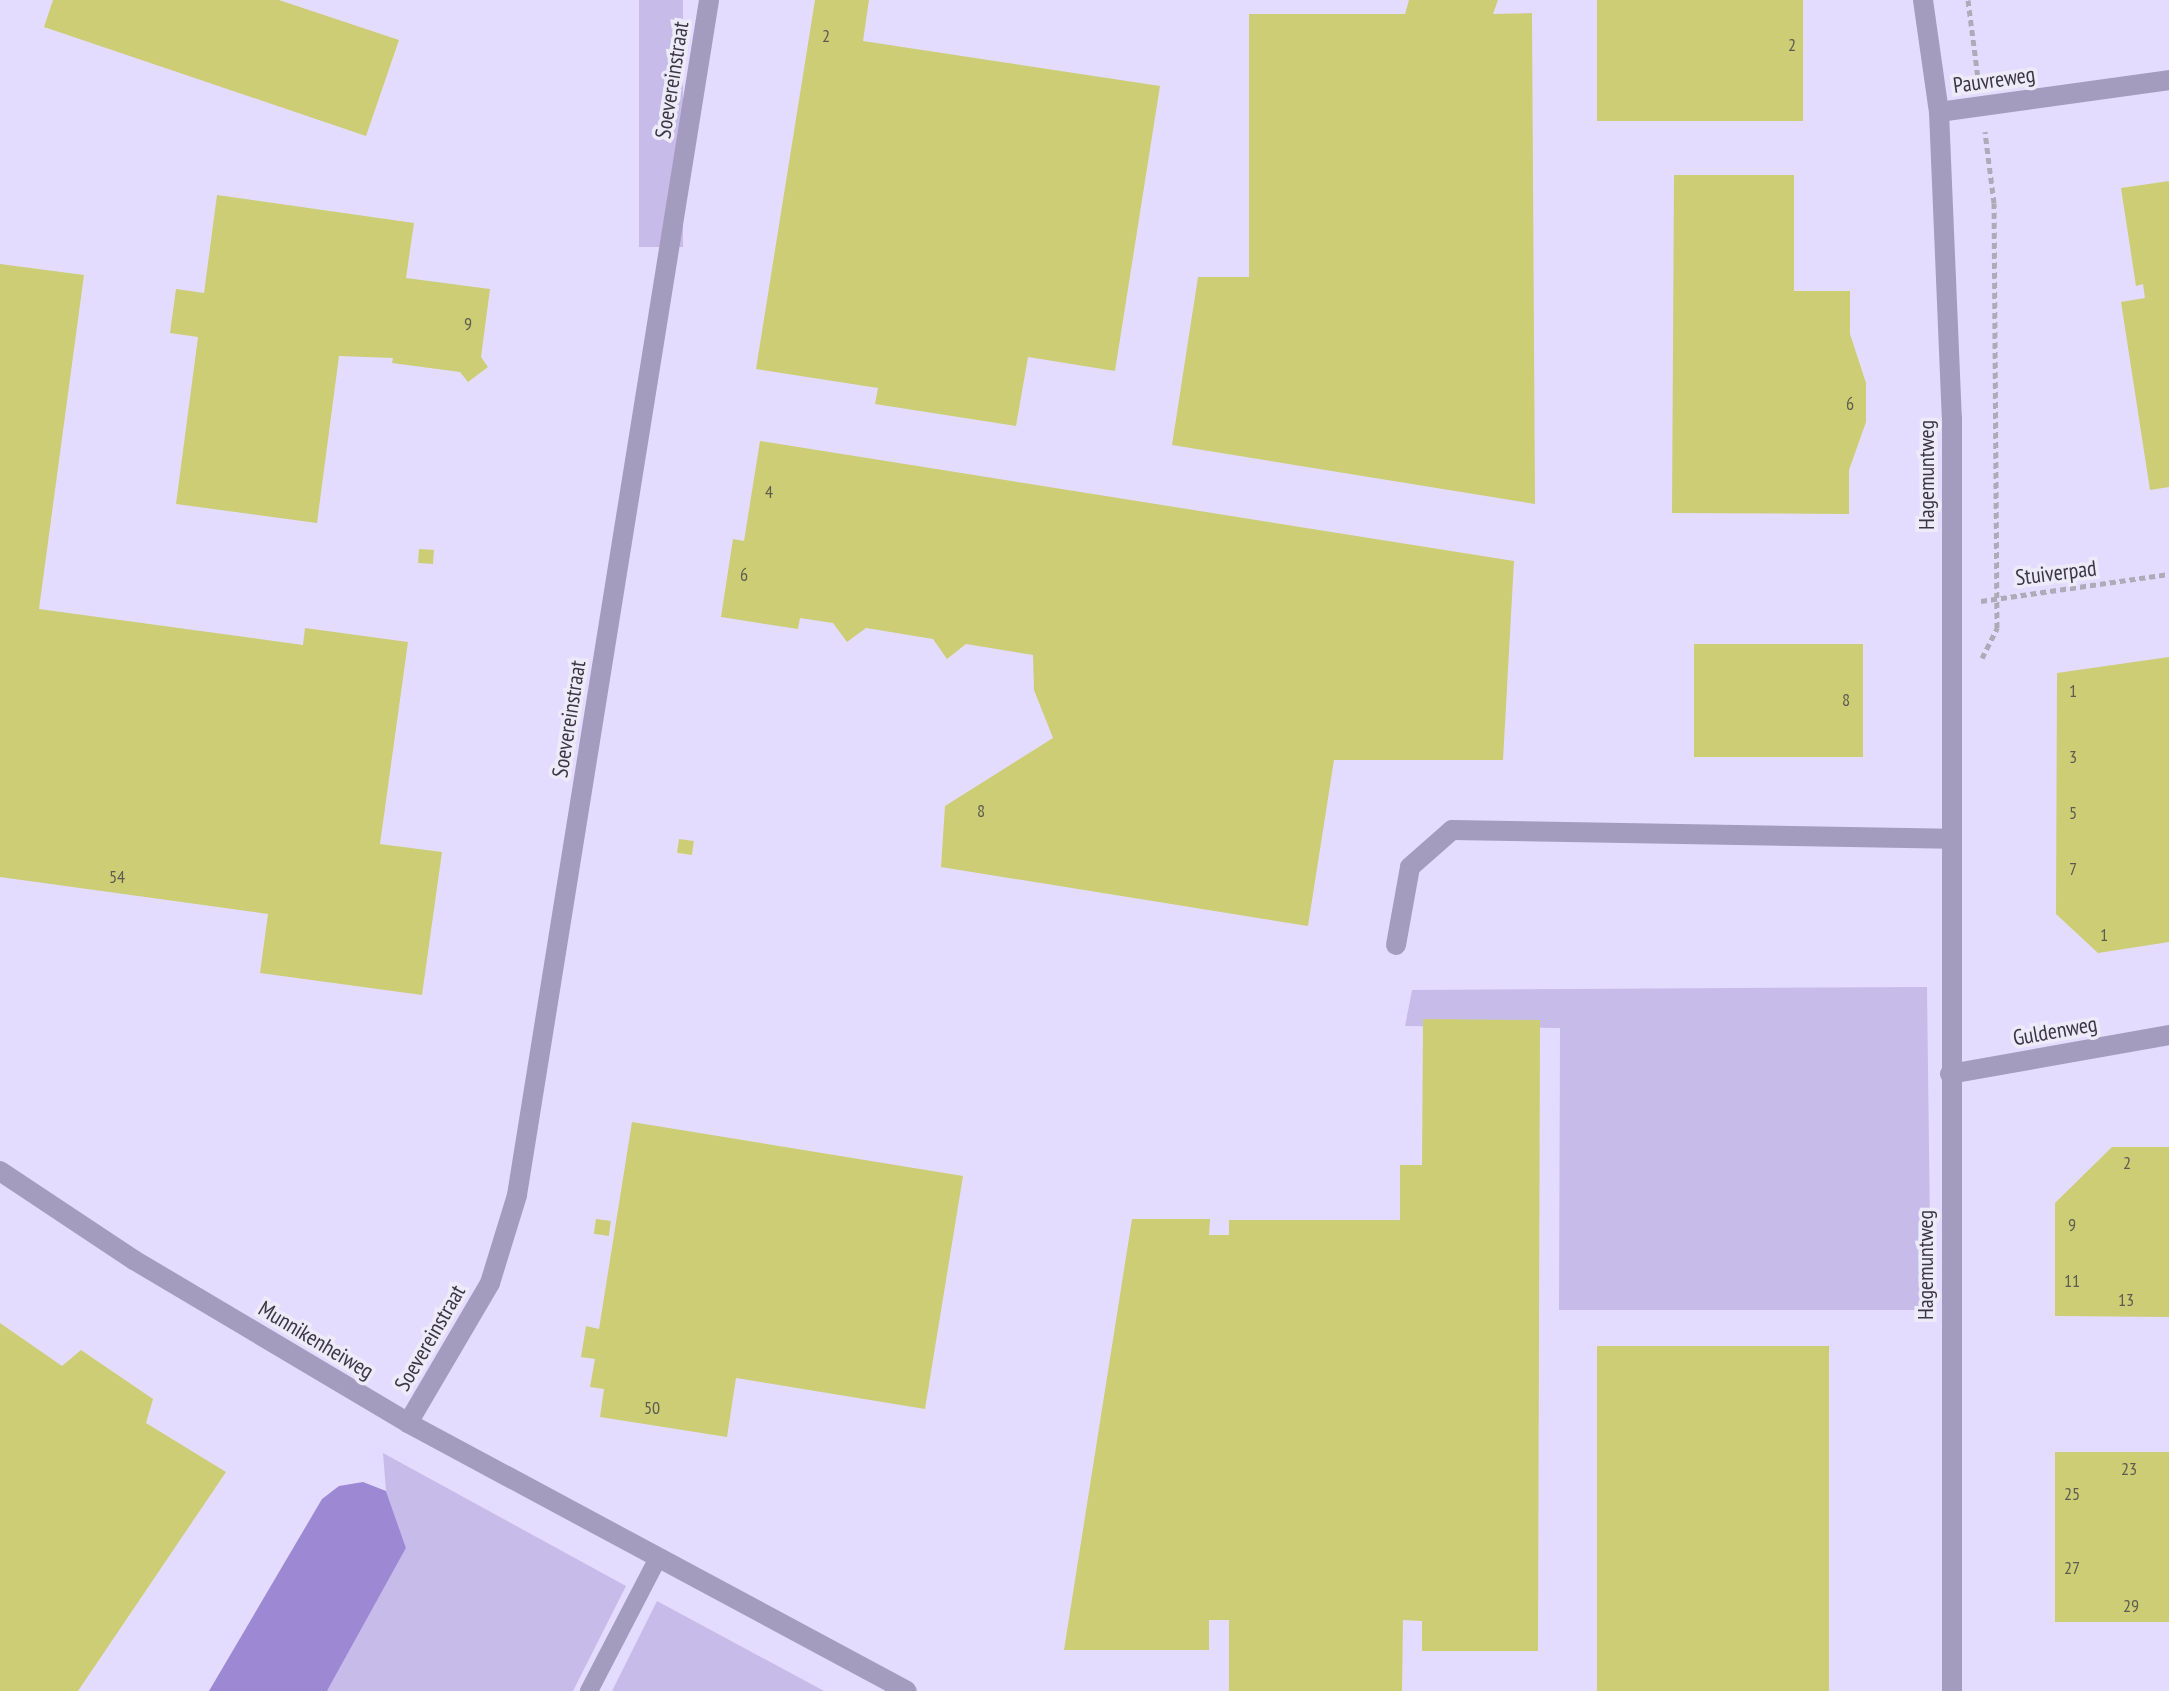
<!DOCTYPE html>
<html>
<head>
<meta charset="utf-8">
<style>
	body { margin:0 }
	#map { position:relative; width:2169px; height:1691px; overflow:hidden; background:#eeebf9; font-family:"PT Sans Narrow",sans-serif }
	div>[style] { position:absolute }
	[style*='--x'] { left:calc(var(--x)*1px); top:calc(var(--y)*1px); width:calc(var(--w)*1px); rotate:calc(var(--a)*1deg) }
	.built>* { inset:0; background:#e4dcfe; transform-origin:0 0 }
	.green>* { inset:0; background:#c7bbea; transform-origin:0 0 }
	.water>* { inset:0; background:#9d88d3 }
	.building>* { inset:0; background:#cccd75; transform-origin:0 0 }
	.path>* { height:5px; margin-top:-2.5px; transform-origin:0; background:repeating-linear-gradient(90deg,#aeabb9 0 6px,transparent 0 10px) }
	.service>* { height:18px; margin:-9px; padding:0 9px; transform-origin:9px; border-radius:9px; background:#a49cbe }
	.minor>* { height:20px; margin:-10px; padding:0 10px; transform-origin:10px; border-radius:10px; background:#a49cbe }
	span { translate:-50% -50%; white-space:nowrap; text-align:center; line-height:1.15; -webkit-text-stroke:7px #eeebf9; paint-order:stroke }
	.number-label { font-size:18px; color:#5e5c50 }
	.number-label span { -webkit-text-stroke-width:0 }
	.street-label { font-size:22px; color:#3a3644 }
</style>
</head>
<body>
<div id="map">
	<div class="built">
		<i style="left:0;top:0;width:2169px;height:1691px"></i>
	</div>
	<div class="green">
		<i style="left:639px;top:0;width:44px;height:247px"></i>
		<i style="clip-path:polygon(1927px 987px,1931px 1310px,1559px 1310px,1560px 1028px,1405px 1026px,1412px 990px)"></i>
		<i style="clip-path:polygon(383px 1453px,626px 1586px,573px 1691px,327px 1691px,406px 1548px,386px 1491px)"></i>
		<i style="clip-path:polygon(657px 1601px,824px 1691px,612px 1691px)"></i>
	</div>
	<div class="water">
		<i style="clip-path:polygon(363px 1482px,386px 1491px,406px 1548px,327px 1691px,209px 1691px,322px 1499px,339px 1486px)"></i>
	</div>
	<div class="building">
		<i style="clip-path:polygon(53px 0,279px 0,399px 40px,366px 136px,44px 27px)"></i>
		<i style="clip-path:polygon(815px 0,869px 0,863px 41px,1160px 86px,1115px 371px,1028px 357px,1016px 426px,875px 404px,878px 388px,756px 369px)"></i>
		<i style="clip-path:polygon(1409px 0,1498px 0,1493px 14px,1532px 13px,1535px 504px,1172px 445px,1198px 277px,1249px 277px,1249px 14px,1405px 14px)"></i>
		<i style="left:1597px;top:0;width:206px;height:121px"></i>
		<i style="clip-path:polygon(1674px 175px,1794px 175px,1794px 291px,1850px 291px,1850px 334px,1866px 383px,1866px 422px,1849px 470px,1849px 514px,1672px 513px)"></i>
		<i style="clip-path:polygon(2169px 181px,2169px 487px,2150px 490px,2121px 302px,2145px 298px,2143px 284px,2136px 286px,2121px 188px)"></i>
		<i style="clip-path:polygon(217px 195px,414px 223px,406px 278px,490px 289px,481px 357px,488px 367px,468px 382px,460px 372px,392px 363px,393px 358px,339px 356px,317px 523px,176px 504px,198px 337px,170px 333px,176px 289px,204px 293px)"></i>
		<i style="clip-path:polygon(0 264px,84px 275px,39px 609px,303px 645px,305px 628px,408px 642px,380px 844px,442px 852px,422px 995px,260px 973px,268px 914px,0 877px)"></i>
		<i style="clip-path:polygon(760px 441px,1514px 561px,1503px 760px,1334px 760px,1308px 926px,941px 867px,945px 806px,1053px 738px,1034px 690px,1033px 655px,966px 644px,947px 659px,933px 639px,866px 628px,847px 642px,833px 623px,800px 618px,798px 629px,721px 617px,733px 539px,744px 541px)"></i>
		<i style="left:419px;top:549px;width:15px;height:14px;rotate:4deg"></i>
		<i style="left:1694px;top:644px;width:169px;height:113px"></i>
		<i style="clip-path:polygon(2169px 657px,2169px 942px,2098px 953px,2056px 914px,2057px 673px)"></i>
		<i style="left:679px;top:839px;width:15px;height:14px;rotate:8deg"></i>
		<i style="clip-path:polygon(1423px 1019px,1540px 1020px,1538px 1651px,1422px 1651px,1422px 1621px,1403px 1620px,1402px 1691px,1229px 1691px,1229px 1620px,1209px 1620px,1209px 1650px,1064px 1650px,1132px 1219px,1210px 1219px,1209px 1235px,1229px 1235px,1229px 1220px,1400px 1220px,1400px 1165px,1422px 1165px)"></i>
		<i style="clip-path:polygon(632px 1122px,963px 1176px,925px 1409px,736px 1378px,727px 1437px,600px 1417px,604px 1389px,590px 1387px,595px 1359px,581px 1357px,586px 1326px,599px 1329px)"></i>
		<i style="clip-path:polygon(2112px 1147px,2169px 1147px,2169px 1317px,2055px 1316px,2055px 1203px)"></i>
		<i style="left:596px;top:1219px;width:15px;height:15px;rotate:8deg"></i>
		<i style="clip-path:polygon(0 1323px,62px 1366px,81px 1350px,153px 1399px,146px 1423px,226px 1472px,78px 1691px,0 1691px)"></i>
		<i style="left:1597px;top:1346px;width:232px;height:345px"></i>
		<i style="left:2169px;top:1452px;width:170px;height:114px;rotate:90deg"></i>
	</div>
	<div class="path">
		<i style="--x:1968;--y:0;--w:79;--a:82.7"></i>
		<i style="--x:1981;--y:601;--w:190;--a:-8.2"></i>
		<i style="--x:1982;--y:658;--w:34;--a:-63"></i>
		<i style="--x:1997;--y:628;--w:425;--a:-90.4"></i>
		<i style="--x:1994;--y:203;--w:72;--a:-97.2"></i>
	</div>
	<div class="service">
		<i style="--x:589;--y:1691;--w:148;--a:-62.6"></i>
	</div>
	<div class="minor">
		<i style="--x:1923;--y:0;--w:113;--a:81.9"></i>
		<i style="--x:1939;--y:112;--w:305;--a:87.6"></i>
		<i style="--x:1952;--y:417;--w:1274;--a:90"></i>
		<i style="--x:1939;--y:112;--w:232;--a:-7.9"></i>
		<i style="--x:1396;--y:945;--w:79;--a:-79.8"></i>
		<i style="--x:1410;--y:867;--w:56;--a:-41.4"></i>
		<i style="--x:1452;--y:830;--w:497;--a:1"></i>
		<i style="--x:1950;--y:1074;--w:222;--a:-10.1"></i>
		<i style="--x:0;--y:1171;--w:161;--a:33.6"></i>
		<i style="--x:134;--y:1260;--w:319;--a:30.7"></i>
		<i style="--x:408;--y:1423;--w:566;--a:28.24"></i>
		<i style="--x:408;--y:1423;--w:162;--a:-59.6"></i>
		<i style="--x:490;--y:1283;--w:92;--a:-72.9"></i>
		<i style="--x:517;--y:1195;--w:1210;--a:-80.87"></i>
	</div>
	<div class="number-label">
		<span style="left:826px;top:36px">2</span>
		<span style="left:1792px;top:45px">2</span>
		<span style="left:468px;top:324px">9</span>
		<span style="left:1850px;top:404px">6</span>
		<span style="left:769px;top:492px">4</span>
		<span style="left:744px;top:575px">6</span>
		<span style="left:2073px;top:691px">1</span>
		<span style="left:1846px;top:700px">8</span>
		<span style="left:2073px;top:757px">3</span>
		<span style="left:981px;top:811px">8</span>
		<span style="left:2073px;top:813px">5</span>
		<span style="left:2073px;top:869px">7</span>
		<span style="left:117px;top:877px">54</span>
		<span style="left:2104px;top:935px">1</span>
		<span style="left:2127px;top:1163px">2</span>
		<span style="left:2072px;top:1225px">9</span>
		<span style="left:2072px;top:1281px">11</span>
		<span style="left:2126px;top:1300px">13</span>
		<span style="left:652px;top:1408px">50</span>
		<span style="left:2129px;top:1469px">23</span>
		<span style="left:2072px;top:1494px">25</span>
		<span style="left:2072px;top:1568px">27</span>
		<span style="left:2131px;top:1606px">29</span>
	</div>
	<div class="street-label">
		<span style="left:672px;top:80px;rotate:-81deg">Soevereinstraat</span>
		<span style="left:1994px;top:80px;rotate:-8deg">Pauvreweg</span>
		<span style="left:1927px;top:475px;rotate:-90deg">Hagemuntweg</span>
		<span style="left:2056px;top:573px;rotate:-7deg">Stuiverpad</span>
		<span style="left:569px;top:719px;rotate:-81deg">Soevereinstraat</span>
		<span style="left:2055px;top:1031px;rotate:-10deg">Guldenweg</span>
		<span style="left:1926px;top:1265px;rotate:-90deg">Hagemuntweg</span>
		<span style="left:430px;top:1338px;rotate:-60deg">Soevereinstraat</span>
		<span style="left:316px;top:1340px;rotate:31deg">Munnikenheiweg</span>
	</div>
</div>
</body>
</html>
